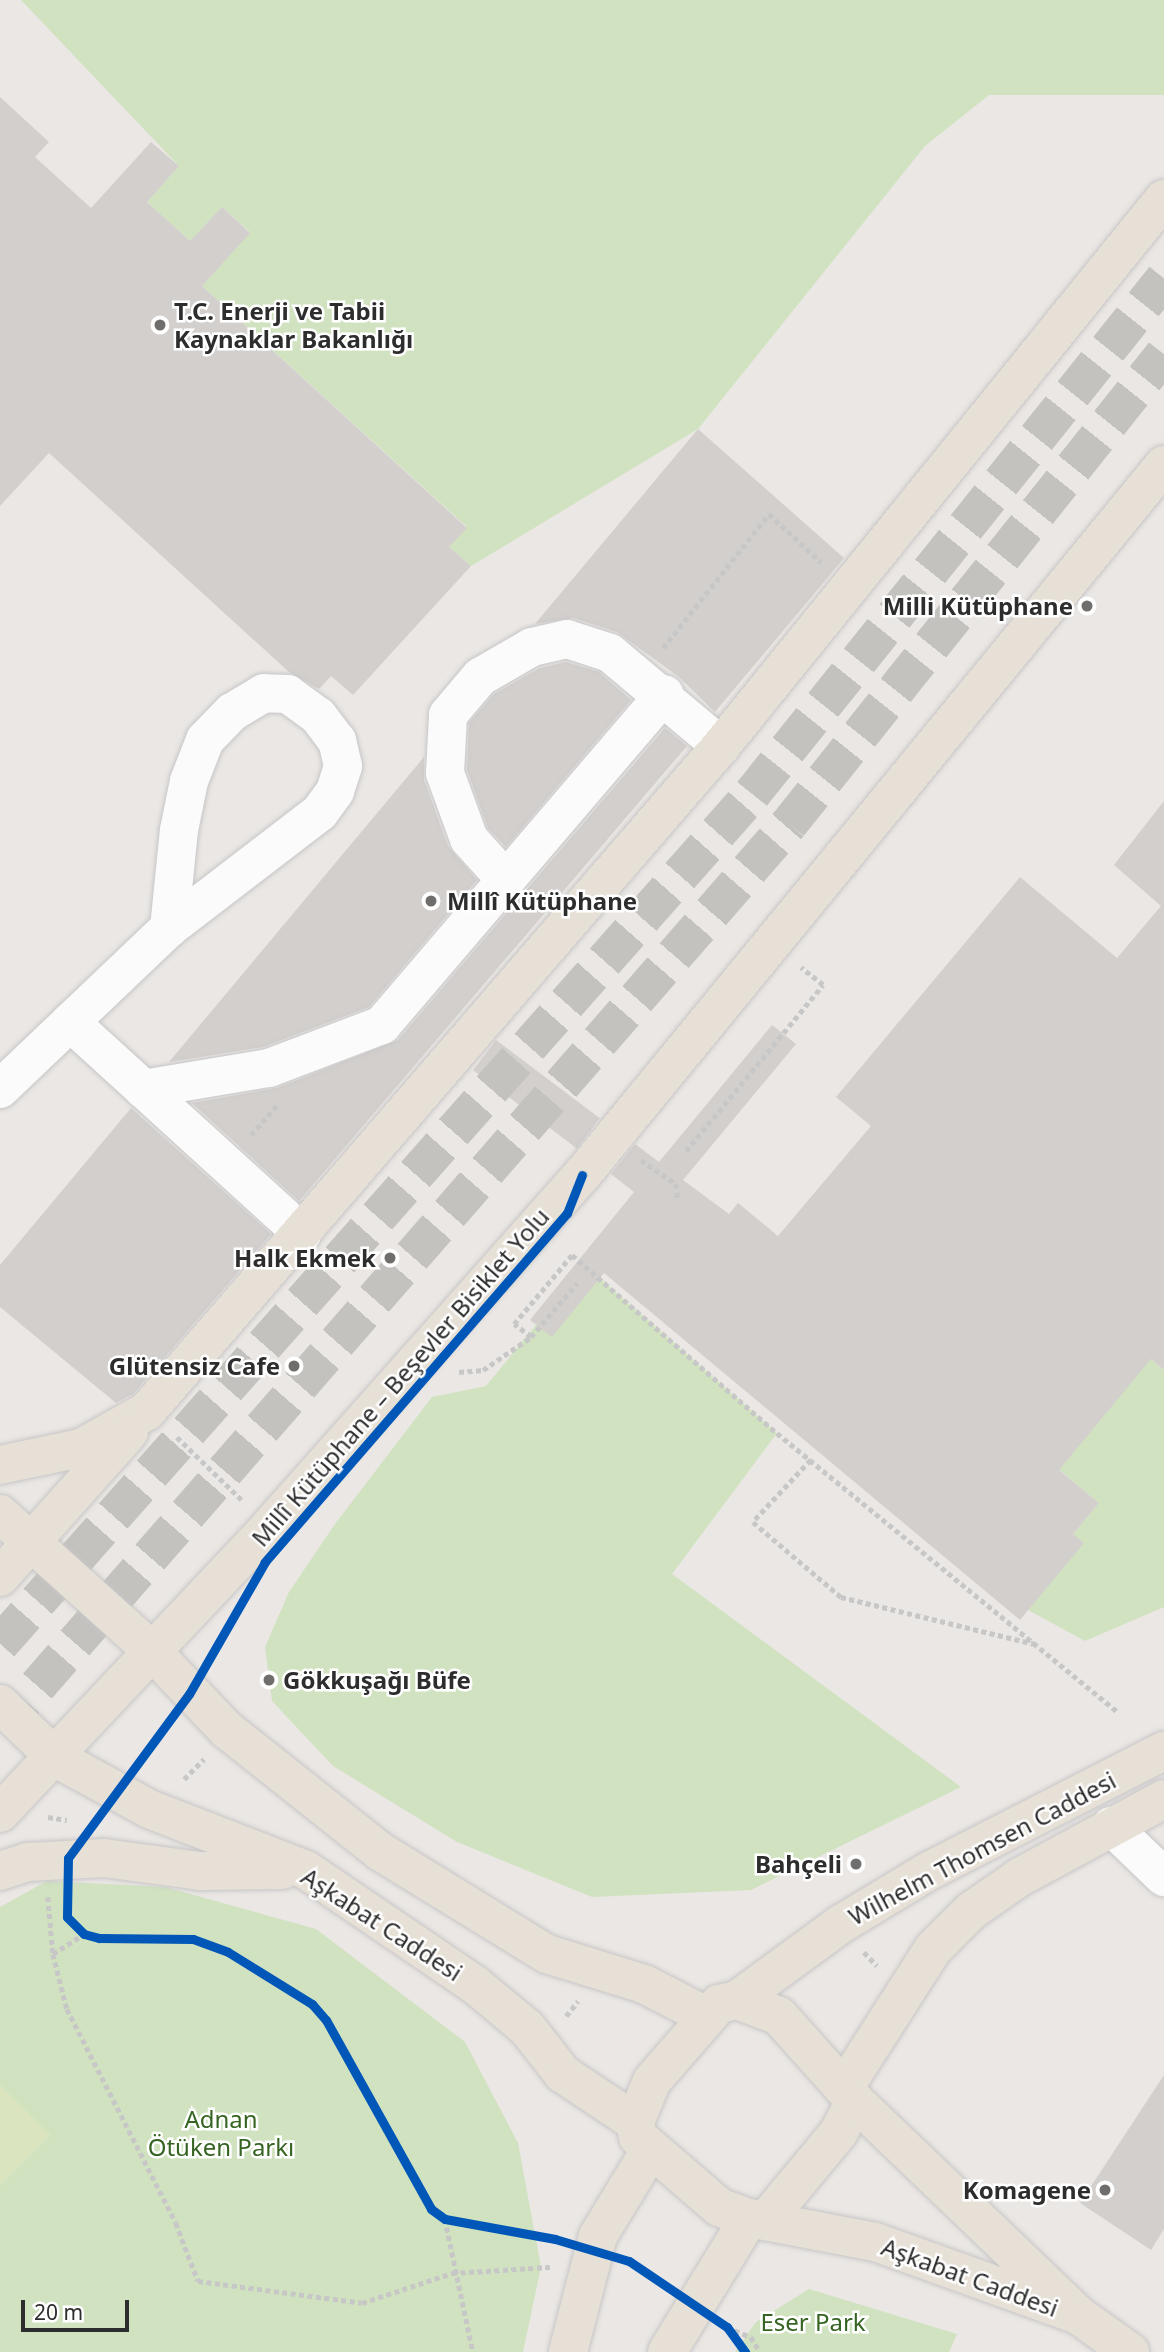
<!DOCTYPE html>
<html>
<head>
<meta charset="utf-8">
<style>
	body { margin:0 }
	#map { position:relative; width:1164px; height:2352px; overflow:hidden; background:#eae7e4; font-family:"Noto Sans",sans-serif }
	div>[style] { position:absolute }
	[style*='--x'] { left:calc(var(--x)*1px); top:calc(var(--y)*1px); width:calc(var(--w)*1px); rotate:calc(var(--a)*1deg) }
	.green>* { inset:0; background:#d1e2c0 }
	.pitch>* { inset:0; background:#dae5bf }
	.building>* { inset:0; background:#d2cfcd; transform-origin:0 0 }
	.major-tunnel>* { height:38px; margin-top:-19px; transform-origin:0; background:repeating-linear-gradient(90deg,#c4c2bf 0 38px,transparent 0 57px) }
	.path>* { height:4.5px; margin-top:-2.25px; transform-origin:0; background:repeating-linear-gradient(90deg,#c7c7c7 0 5px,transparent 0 8.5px) }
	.roads { filter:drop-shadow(0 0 2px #c7c6c7) drop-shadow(0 0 2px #c7c6c7) }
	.minor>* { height:38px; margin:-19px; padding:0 19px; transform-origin:19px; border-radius:19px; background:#fcfbfb }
	.major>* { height:38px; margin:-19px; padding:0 19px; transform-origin:19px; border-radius:19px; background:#e6e0d6 }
	.cycleway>* { height:9px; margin:-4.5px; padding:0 4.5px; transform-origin:4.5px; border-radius:4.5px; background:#0057b8 }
	.dots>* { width:19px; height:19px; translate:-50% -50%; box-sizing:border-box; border:4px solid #fff; border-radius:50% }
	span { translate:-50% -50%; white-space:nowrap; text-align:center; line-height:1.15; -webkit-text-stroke:5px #fff; paint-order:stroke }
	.poi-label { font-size:24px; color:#2d2d2d; font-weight:700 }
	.left { translate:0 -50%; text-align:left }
	.right { translate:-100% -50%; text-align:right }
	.street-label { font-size:24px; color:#2d2d2d }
	.park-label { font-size:24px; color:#366422 }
	.scale { position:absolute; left:21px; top:2300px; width:108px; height:32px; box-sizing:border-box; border:4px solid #2d2d2d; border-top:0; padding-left:9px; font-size:21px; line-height:24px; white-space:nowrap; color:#2d2d2d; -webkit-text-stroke:5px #fff; paint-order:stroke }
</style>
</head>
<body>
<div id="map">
	<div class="green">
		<i style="clip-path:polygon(21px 0,1164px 0,1164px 95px,989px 95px,925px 146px,698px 429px,471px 566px,449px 547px,467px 527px,202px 286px,250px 232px,222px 207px,190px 241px,147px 202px,179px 166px)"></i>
		<i style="clip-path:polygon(585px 1265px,777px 1433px,672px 1574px,961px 1787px,751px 1890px,592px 1897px,457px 1842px,333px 1766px,272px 1701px,265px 1647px,289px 1592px,335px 1524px,432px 1397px,486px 1386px)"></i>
		<i style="clip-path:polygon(1117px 1331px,1164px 1370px,1164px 1607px,1085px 1641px,1028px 1610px,1073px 1534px,1099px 1503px,1038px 1452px)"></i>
		<i style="clip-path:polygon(47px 1881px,165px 1887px,316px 1929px,465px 2042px,518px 2143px,541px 2267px,523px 2352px,0 2352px,0 1907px)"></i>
		<i style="clip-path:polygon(809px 2289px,957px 2334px,949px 2352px,735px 2352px,756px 2322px)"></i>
	</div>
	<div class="pitch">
		<i style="clip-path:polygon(0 2085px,51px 2135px,0 2186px)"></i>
	</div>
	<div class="building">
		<i style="clip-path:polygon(0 97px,49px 142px,35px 157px,91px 208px,151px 142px,179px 166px,147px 202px,190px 241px,222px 207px,250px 233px,202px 286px,467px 528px,449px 547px,471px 566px,353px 695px,331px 676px,319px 689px,289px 672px,49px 453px,0 506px)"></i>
		<i style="clip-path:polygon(698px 429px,844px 558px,715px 712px,679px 677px,617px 632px,573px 618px,535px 624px)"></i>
		<i style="clip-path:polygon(566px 662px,599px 672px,631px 700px,506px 847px,488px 828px,467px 770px,469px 723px,494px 694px,540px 668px)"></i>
		<i style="clip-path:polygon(665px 728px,687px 746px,299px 1201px,192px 1103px,277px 1088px,398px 1040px)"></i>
		<i style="clip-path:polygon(424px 757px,424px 780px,448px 846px,477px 880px,369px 1007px,263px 1047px,169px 1062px)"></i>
		<i style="clip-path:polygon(1164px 801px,1164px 1370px,1151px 1359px,1059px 1470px,1099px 1503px,1073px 1534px,1084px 1543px,1020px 1620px,604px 1273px,552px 1337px,530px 1320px,634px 1192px,611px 1174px,635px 1144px,659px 1162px,772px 1025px,796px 1044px,683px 1180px,729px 1214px,738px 1203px,778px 1236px,871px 1126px,836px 1097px,1020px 877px,1117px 958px,1161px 906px,1114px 865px)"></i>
		<i style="left:496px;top:1040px;width:130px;height:38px;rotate:37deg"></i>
		<i style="clip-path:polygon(131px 1108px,271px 1234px,133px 1394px,116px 1403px,0 1307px,0 1265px)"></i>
		<i style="clip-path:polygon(1164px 2075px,1164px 2229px,1151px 2250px,1080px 2203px)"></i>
	</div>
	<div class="major-tunnel">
		<i style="--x:0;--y:1644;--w:1135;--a:-48.5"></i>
		<i style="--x:752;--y:794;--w:660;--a:-51.34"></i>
		<i style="--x:0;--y:1729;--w:1201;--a:-48.92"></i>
		<i style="--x:789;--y:824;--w:601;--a:-51.41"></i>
	</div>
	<div class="path">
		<i style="--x:663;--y:648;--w:171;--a:-51.7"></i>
		<i style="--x:769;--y:514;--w:71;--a:42.7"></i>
		<i style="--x:251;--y:1135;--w:40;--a:-49"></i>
		<i style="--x:686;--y:1151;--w:215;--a:-50.5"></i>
		<i style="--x:823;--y:985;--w:28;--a:-142"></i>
		<i style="--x:641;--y:1160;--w:42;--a:34.4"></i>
		<i style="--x:676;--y:1184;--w:16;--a:83"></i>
		<i style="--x:531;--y:1337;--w:21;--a:-143"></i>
		<i style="--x:514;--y:1324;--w:90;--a:-50"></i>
		<i style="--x:572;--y:1255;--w:271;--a:41"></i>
		<i style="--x:777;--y:1433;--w:439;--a:39.3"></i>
		<i style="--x:459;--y:1372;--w:24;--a:-5"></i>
		<i style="--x:483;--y:1370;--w:58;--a:-34.5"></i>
		<i style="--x:531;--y:1337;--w:71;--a:-49.6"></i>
		<i style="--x:177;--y:1437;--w:91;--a:44.1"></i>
		<i style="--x:811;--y:1460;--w:85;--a:133.1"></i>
		<i style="--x:753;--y:1522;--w:116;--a:40.4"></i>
		<i style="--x:841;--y:1597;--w:201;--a:13.6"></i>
		<i style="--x:184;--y:1779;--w:28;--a:-45"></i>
		<i style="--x:48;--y:1817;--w:19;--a:9"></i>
		<i style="--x:48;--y:1897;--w:57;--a:85"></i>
		<i style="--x:53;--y:1954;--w:57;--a:75.7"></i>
		<i style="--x:67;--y:2009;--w:240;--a:63"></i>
		<i style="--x:176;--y:2223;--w:62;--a:69.2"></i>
		<i style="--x:198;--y:2281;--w:165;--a:7.6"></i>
		<i style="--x:362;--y:2303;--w:95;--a:-18.4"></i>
		<i style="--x:452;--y:2273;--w:98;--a:-3.5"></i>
		<i style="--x:864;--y:1952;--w:19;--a:47"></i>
		<i style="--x:53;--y:1954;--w:37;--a:-33"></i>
		<i style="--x:566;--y:2016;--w:19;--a:-51"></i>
		<i style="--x:445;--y:2219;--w:136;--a:78.1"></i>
		<i style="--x:630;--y:2262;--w:43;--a:33.7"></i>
		<i style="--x:727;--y:2327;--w:26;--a:23"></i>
		<i style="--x:751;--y:2337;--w:17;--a:59"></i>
	</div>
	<div class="roads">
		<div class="minor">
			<i style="--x:506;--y:880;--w:55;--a:-132.1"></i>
			<i style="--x:469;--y:839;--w:70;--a:-110"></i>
			<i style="--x:445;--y:773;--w:58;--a:-87"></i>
			<i style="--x:448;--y:715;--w:50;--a:-49.9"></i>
			<i style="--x:480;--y:677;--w:60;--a:-30"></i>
			<i style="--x:532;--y:647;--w:36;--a:-13"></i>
			<i style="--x:567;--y:639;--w:45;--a:18"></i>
			<i style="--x:610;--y:653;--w:145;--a:40"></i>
			<i style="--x:70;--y:1022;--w:314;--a:42.3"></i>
			<i style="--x:0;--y:1089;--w:233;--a:-43.6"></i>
			<i style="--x:169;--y:928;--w:190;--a:-37.5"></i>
			<i style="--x:320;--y:812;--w:26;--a:-54"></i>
			<i style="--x:335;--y:791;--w:26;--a:-72"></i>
			<i style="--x:343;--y:766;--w:26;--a:-103"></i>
			<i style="--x:337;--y:741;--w:31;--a:-127"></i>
			<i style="--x:318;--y:716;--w:37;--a:-144"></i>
			<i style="--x:288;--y:694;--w:24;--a:-178"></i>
			<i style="--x:264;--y:693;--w:37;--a:149"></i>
			<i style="--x:232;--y:712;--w:39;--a:134"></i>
			<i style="--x:205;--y:740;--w:44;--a:111.3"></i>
			<i style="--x:189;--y:781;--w:50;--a:101.5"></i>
			<i style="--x:179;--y:830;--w:99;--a:95.8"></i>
			<i style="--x:143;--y:1089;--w:128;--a:-9.5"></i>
			<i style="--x:269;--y:1068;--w:121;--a:-20.8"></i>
			<i style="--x:382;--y:1025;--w:435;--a:-49.5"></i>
			<i style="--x:1111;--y:1826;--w:74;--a:43.9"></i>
		</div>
		<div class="major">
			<i style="--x:0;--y:1465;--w:83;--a:-11.9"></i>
			<i style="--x:81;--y:1448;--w:76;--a:-29.3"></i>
			<i style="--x:147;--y:1411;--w:878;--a:-49.2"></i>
			<i style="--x:721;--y:746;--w:704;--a:-51"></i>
			<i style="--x:0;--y:1514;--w:202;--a:42"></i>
			<i style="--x:150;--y:1649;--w:112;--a:46.5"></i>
			<i style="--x:227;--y:1730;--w:196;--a:38.4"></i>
			<i style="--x:381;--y:1852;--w:195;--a:31.6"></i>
			<i style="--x:547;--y:1954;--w:102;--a:17.2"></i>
			<i style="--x:644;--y:1984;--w:68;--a:27.3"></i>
			<i style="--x:0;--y:1577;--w:194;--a:-48.3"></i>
			<i style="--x:0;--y:1704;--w:78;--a:44"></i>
			<i style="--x:56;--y:1758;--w:106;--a:28.7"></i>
			<i style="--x:149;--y:1809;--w:168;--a:21.2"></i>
			<i style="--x:306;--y:1870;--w:203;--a:34.2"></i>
			<i style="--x:474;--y:1984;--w:69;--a:39.7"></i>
			<i style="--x:527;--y:2028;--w:58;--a:52"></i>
			<i style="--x:563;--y:2074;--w:87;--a:33.7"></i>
			<i style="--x:0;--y:1813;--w:395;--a:-46.7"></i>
			<i style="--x:271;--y:1525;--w:468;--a:-48.4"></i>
			<i style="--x:582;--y:1175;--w:918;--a:-50.66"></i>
			<i style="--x:0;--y:1871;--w:29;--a:-18"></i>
			<i style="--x:28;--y:1862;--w:76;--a:-3"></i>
			<i style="--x:104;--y:1858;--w:97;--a:7.7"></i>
			<i style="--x:200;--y:1871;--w:82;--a:-0.7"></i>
			<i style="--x:737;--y:2000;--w:129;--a:-36.2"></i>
			<i style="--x:841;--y:1924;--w:103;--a:-31.1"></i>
			<i style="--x:929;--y:1871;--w:264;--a:-27.1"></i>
			<i style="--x:846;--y:2085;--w:161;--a:-57.4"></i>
			<i style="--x:933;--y:1949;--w:54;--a:-45"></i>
			<i style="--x:971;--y:1911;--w:60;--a:-34.8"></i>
			<i style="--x:1020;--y:1877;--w:164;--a:-28.4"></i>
			<i style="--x:766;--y:2220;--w:114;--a:-50.3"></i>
			<i style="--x:839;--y:2132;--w:35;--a:-63"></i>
			<i style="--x:1078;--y:2315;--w:216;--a:-160.2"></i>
			<i style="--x:875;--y:2242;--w:128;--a:-169.2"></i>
			<i style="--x:749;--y:2218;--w:32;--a:-160"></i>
			<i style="--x:719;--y:2207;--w:107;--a:-139.2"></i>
			<i style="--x:638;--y:2137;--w:15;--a:-101"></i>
			<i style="--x:635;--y:2122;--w:44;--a:-67.5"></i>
			<i style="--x:652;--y:2081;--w:102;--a:-49"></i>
			<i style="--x:719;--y:2004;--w:18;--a:-13"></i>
			<i style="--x:737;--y:2000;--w:45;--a:20.9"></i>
			<i style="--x:779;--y:2016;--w:114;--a:48.2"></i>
			<i style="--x:855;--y:2101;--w:309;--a:43.8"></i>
			<i style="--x:1078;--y:2315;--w:64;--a:35.4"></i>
			<i style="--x:568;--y:2352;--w:120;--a:-75.5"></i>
			<i style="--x:598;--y:2236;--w:102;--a:-58.7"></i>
			<i style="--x:667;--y:2352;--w:157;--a:-58.5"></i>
		</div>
	</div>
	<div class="cycleway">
		<i style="--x:582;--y:1175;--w:41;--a:111.5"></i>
		<i style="--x:567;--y:1213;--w:462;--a:130.9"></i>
		<i style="--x:265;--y:1562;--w:152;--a:119.9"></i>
		<i style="--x:189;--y:1694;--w:204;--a:126.4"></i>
		<i style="--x:68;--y:1858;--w:59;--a:91"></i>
		<i style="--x:67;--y:1917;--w:24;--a:45"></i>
		<i style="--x:84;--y:1934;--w:16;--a:15"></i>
		<i style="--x:99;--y:1938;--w:94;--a:0.6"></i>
		<i style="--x:193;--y:1939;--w:37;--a:20"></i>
		<i style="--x:228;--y:1952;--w:99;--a:31.8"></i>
		<i style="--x:312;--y:2004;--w:21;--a:49"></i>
		<i style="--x:326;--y:2020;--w:216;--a:60.9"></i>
		<i style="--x:431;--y:2209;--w:17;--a:36"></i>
		<i style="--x:445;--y:2219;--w:112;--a:10.3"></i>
		<i style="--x:555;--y:2239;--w:77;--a:16.6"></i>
		<i style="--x:629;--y:2261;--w:118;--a:34"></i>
		<i style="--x:727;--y:2327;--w:31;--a:54"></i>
	</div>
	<div class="dots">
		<i style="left:160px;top:325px;background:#6f6e6d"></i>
		<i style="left:1087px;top:606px;background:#6f6e6d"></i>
		<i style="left:431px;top:901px;background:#6f6e6d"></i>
		<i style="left:390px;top:1258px;background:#6f6e6d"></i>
		<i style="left:294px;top:1366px;background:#6f6e6d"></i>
		<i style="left:269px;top:1680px;background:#6f6e6d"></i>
		<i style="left:856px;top:1864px;background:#6f6e6d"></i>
		<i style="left:1105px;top:2190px;background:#6f6e6d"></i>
	</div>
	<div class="poi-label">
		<span class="left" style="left:174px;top:325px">T.C. Enerji ve Tabii<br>Kaynaklar Bakanlığı</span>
		<span class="right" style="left:1073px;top:606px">Milli Kütüphane</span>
		<span class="left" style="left:447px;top:901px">Millî Kütüphane</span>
		<span class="right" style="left:376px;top:1258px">Halk Ekmek</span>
		<span class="right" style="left:280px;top:1366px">Glütensiz Cafe</span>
		<span class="left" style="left:283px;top:1680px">Gökkuşağı Büfe</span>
		<span class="right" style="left:842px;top:1864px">Bahçeli</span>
		<span class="right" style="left:1091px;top:2190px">Komagene</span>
	</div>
	<div class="street-label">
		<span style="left:400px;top:1377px;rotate:-49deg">Millî Kütüphane – Beşevler Bisiklet Yolu</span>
		<span style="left:982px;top:1848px;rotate:-28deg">Wilhelm Thomsen Caddesi</span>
		<span style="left:382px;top:1924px;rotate:33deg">Aşkabat Caddesi</span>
		<span style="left:970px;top:2277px;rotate:20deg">Aşkabat Caddesi</span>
	</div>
	<div class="park-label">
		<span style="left:221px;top:2133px">Adnan<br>Ötüken Parkı</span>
		<span style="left:813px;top:2322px">Eser Park</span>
	</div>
	<div class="scale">20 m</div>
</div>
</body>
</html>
